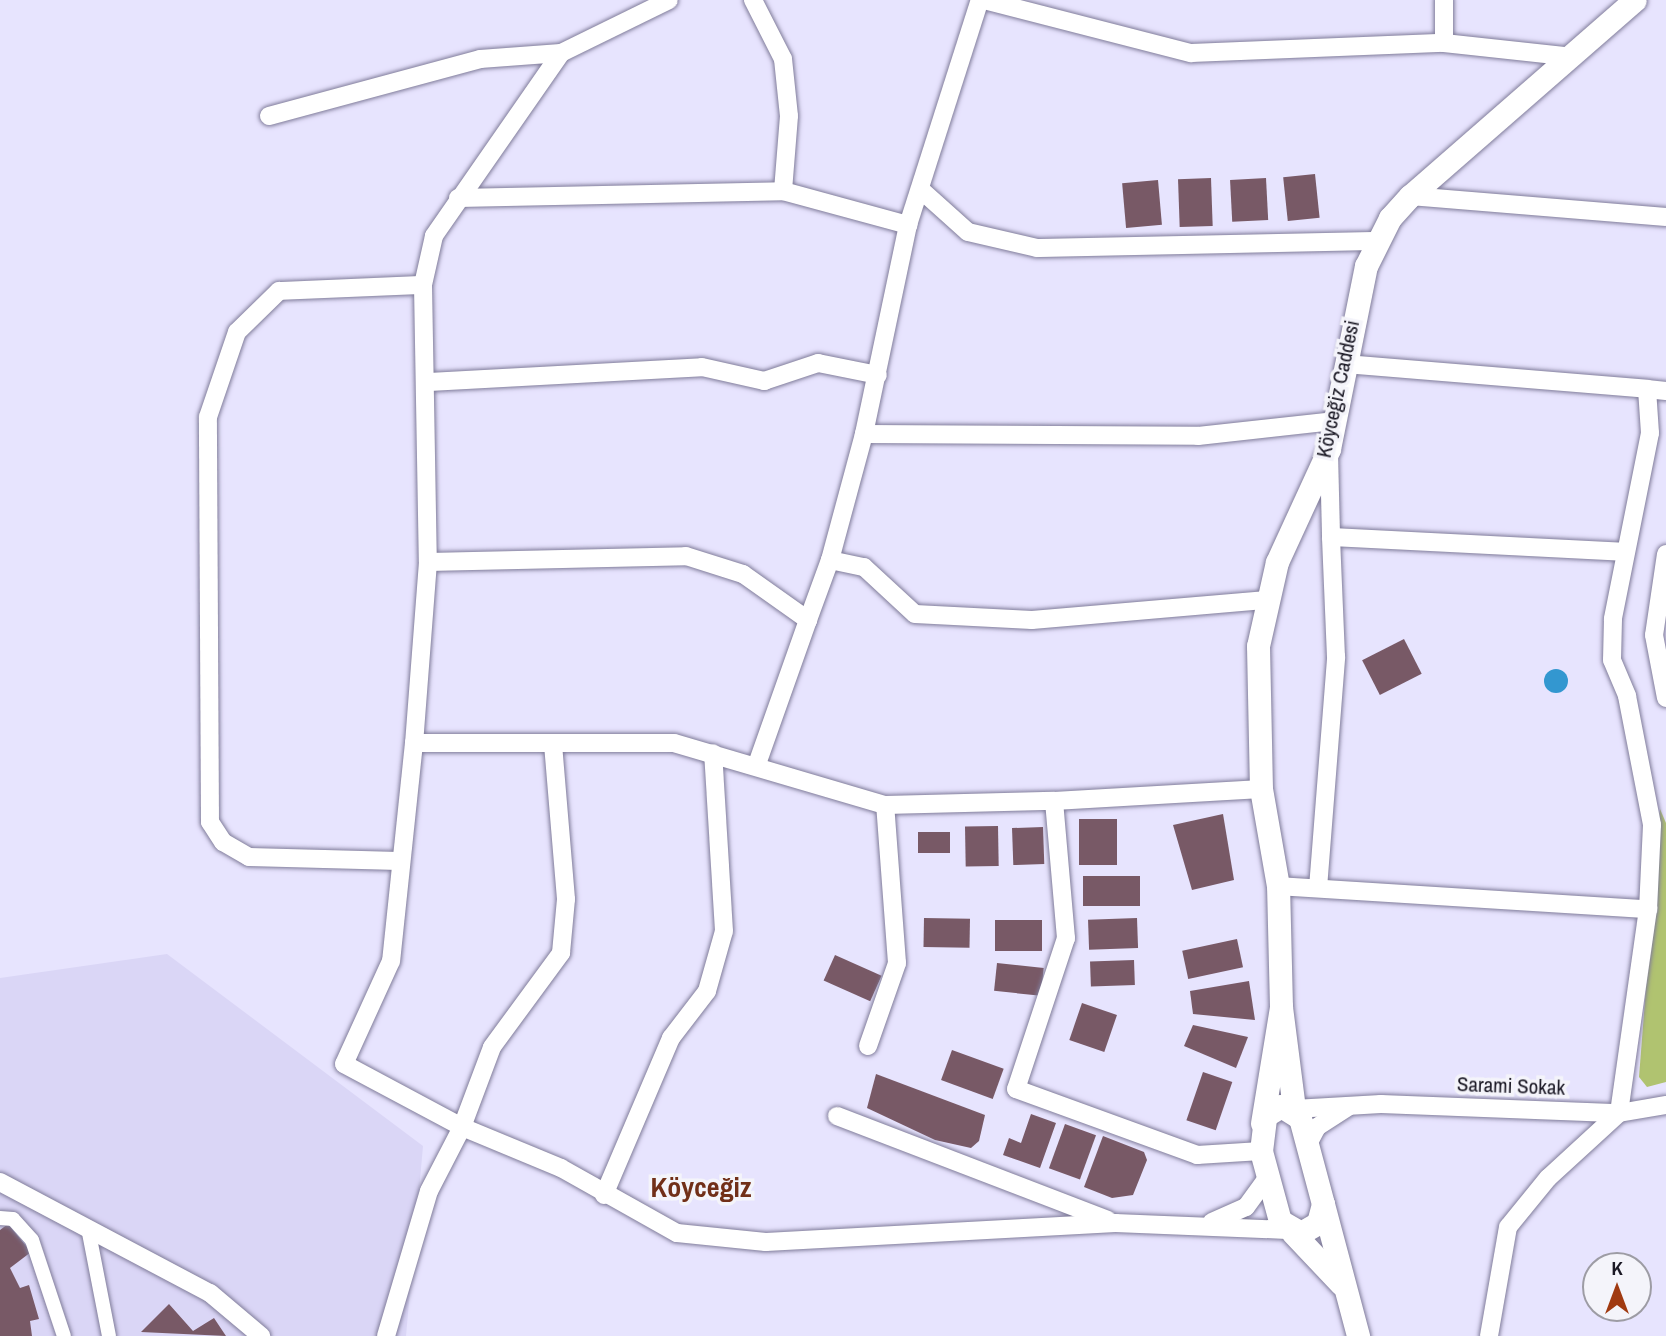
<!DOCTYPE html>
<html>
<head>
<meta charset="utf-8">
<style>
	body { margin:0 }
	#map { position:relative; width:1666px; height:1336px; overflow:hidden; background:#e7e4fe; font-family:"Archivo Narrow",sans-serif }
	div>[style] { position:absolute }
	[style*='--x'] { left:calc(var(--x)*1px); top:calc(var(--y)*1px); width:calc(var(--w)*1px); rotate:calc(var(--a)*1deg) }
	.built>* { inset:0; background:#dad6f6 }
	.green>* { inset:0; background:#b0c370 }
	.water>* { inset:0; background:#3397d0 }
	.round { border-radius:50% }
	.building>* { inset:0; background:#785966; transform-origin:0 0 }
	.roads { filter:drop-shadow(0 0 2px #807c9a) drop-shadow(0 0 2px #807c9a) }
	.pedestrian>* { height:14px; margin:-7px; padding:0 7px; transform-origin:7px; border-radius:7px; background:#fff }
	.minor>* { height:18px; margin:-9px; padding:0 9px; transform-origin:9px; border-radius:9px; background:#fff }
	.tertiary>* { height:23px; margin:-11.5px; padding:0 11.5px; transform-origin:11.5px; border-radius:11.5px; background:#fff }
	span { translate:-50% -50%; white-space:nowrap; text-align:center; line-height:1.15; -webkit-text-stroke:7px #f4f4fa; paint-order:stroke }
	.street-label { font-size:21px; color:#1a1824 }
	.district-label { font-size:28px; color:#712f18; font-weight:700 }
	.north { position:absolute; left:1582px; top:1252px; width:70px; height:70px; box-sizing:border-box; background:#f4f4fa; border:2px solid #9d9ca4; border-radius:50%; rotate:0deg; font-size:19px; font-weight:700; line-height:28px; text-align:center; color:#1a1824 }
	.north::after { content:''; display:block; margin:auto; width:24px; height:32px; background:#a03a11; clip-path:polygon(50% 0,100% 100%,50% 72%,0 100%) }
</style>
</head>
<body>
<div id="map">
	<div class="built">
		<i style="clip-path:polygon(167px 954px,423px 1146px,406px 1336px,0 1336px,0 978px)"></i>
	</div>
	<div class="green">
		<i style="clip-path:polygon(1660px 809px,1666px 823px,1666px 1082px,1647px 1087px,1639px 1077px)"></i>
	</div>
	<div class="water">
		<i class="round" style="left:1544px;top:669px;width:24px;height:24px"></i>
	</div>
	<div class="building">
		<i style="left:1315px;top:174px;width:44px;height:32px;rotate:84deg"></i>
		<i style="left:1211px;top:178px;width:48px;height:33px;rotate:88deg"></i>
		<i style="left:1266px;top:178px;width:42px;height:36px;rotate:87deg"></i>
		<i style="left:1158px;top:180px;width:45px;height:36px;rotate:85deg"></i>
		<i style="left:1404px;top:639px;width:39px;height:47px;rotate:63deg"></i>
		<i style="clip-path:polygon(1223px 814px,1234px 880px,1192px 890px,1173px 825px)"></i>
		<i style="left:1079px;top:819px;width:38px;height:46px"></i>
		<i style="left:998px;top:826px;width:40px;height:33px;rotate:89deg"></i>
		<i style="left:1043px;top:827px;width:37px;height:31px;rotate:88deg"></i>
		<i style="left:918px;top:832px;width:32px;height:21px"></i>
		<i style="left:1083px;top:876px;width:57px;height:30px"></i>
		<i style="left:924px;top:918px;width:46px;height:29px;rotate:1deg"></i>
		<i style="left:1137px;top:918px;width:30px;height:49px;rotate:88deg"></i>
		<i style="left:995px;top:920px;width:47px;height:31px"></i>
		<i style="left:1237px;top:939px;width:29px;height:56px;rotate:78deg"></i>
		<i style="left:835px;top:955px;width:51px;height:28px;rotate:24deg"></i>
		<i style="left:1134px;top:960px;width:25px;height:44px;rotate:88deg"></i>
		<i style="left:997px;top:963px;width:47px;height:28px;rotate:6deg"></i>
		<i style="clip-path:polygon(1249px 981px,1255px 1020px,1193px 1014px,1190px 991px)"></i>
		<i style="left:1082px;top:1003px;width:37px;height:39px;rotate:19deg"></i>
		<i style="clip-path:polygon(1193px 1025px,1248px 1037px,1236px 1068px,1184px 1046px)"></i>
		<i style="left:952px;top:1050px;width:55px;height:32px;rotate:20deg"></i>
		<i style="left:1203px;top:1072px;width:31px;height:51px;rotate:19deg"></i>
		<i style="clip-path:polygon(876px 1074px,985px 1115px,979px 1141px,971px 1148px,935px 1140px,867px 1108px)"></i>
		<i style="clip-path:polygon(1031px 1114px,1056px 1123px,1040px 1168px,1003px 1155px,1009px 1138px,1021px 1143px)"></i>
		<i style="left:1065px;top:1124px;width:33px;height:47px;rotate:20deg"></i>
		<i style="clip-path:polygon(1103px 1136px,1144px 1152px,1147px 1160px,1133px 1195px,1112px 1198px,1084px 1187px)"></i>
		<i style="clip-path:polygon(8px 1224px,31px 1252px,10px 1268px,20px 1288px,29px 1285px,39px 1319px,30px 1321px,32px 1336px,0 1336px,0 1230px)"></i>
		<i style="clip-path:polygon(169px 1304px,193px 1331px,214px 1318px,226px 1336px,141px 1332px)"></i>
	</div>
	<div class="roads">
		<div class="pedestrian">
			<i style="--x:0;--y:1218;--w:13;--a:4"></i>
			<i style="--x:13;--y:1219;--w:28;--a:48"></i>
			<i style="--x:32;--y:1240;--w:101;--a:71.6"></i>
			<i style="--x:88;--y:1228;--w:110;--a:79"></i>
		</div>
		<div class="minor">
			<i style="--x:753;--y:0;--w:66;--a:63"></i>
			<i style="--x:783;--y:59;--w:57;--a:84"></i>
			<i style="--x:789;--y:116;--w:75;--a:94.6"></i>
			<i style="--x:984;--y:0;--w:214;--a:14.4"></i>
			<i style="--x:1191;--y:53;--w:253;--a:-2.3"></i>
			<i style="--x:1444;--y:43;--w:130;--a:6.2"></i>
			<i style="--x:1444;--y:43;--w:43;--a:-90"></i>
			<i style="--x:561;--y:53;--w:223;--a:124.8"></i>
			<i style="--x:434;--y:236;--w:50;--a:102.7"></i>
			<i style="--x:423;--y:285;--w:277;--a:89"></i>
			<i style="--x:428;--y:562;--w:182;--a:94.4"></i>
			<i style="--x:414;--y:743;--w:260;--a:0"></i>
			<i style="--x:674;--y:743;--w:220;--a:16.4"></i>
			<i style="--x:885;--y:805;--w:169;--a:-1.4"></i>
			<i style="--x:269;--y:116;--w:219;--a:-15.1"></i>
			<i style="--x:480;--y:59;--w:81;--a:-4.2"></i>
			<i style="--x:561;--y:53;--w:120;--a:-26.1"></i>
			<i style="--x:920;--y:189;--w:64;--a:41.9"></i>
			<i style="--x:968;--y:232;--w:71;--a:13.1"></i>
			<i style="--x:1037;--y:248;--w:339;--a:-1.2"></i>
			<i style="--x:1410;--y:196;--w:257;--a:4.7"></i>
			<i style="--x:458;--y:198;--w:325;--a:-1.2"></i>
			<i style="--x:783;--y:191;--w:130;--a:15.2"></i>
			<i style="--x:908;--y:225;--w:214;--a:101.9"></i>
			<i style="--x:908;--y:225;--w:236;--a:-72.3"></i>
			<i style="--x:1345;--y:364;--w:303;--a:4.7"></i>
			<i style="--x:1647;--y:389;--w:44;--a:86.1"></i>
			<i style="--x:1650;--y:433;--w:190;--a:101.3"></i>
			<i style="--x:1613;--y:619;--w:41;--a:91.4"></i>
			<i style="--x:1612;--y:660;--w:39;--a:67"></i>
			<i style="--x:1627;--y:696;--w:131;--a:79"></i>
			<i style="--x:1652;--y:825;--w:84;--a:92.7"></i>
			<i style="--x:429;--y:382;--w:273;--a:-3.1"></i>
			<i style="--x:702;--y:367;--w:64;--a:12.7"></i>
			<i style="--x:764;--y:381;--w:57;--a:-18.4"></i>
			<i style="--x:818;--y:363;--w:61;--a:11.3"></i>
			<i style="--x:1647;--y:389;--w:19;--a:6"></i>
			<i style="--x:1329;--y:453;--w:84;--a:88.6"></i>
			<i style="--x:1331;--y:537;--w:293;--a:2.9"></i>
			<i style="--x:1666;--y:554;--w:82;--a:98.4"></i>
			<i style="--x:1654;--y:635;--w:64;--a:79.2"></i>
			<i style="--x:830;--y:560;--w:131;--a:-74.9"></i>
			<i style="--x:864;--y:434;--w:334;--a:0.3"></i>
			<i style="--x:1198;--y:436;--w:136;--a:-6.3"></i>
			<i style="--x:428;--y:562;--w:258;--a:-1.3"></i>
			<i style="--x:686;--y:556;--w:60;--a:17.5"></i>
			<i style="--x:743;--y:574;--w:80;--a:35.3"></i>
			<i style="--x:808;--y:620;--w:153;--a:109.5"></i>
			<i style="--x:808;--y:620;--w:64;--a:-69.9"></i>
			<i style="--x:830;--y:560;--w:35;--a:12"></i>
			<i style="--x:864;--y:567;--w:69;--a:42.7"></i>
			<i style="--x:915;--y:614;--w:117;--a:2.9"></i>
			<i style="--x:1032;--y:620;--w:233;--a:-4.9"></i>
			<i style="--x:414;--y:743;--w:219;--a:96"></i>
			<i style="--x:391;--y:961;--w:113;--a:114.5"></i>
			<i style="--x:344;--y:1064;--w:134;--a:28.1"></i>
			<i style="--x:462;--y:1127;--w:85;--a:-69.4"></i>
			<i style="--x:492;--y:1047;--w:117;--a:-53.7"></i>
			<i style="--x:561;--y:953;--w:54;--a:-84.7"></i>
			<i style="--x:566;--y:899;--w:156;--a:-94.8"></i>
			<i style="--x:1261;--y:789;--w:207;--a:176.7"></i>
			<i style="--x:1054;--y:801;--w:138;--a:85"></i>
			<i style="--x:1066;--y:938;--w:159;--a:108.3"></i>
			<i style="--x:1016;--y:1089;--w:193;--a:20"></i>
			<i style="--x:1197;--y:1155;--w:64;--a:-3.6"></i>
			<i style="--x:399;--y:861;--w:150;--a:-178.5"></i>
			<i style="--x:249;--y:857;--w:30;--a:-150"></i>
			<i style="--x:223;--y:842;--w:24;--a:-123"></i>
			<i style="--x:210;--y:822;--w:405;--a:-90.3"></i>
			<i style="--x:208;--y:417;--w:90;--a:-71.2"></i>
			<i style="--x:237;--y:332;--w:59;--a:-44.3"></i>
			<i style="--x:279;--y:291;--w:144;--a:-2.4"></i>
			<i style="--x:1278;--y:886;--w:371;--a:3.6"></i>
			<i style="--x:1648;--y:909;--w:206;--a:98.1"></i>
			<i style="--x:1619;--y:1113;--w:96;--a:137.5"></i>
			<i style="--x:1548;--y:1178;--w:63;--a:129.2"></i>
			<i style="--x:1508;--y:1227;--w:111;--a:99.9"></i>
			<i style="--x:1318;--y:888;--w:232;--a:-85.5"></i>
			<i style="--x:1336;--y:657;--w:120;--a:-92.4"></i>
			<i style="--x:868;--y:1046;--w:88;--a:-70.7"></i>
			<i style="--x:897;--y:963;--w:158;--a:-94.3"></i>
			<i style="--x:1294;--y:1109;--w:87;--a:-3.3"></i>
			<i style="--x:1381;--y:1104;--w:238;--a:2.2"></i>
			<i style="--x:1619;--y:1113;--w:48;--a:-9.7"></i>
			<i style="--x:837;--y:1116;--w:290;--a:21"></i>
			<i style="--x:1308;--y:1144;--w:19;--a:-62"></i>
			<i style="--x:1317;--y:1127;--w:37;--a:-33"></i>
			<i style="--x:0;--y:1182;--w:238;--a:27.9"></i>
			<i style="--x:210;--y:1293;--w:67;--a:40.1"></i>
			<i style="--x:604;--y:1195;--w:171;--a:-66.9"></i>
			<i style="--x:671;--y:1038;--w:59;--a:-52.5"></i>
			<i style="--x:707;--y:991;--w:62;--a:-74.2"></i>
			<i style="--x:724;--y:931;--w:178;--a:-93.5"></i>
			<i style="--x:1212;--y:1222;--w:37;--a:-24"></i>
			<i style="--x:1246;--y:1207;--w:34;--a:-54"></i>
			<i style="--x:386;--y:1336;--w:151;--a:-73.5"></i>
			<i style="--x:429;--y:1191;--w:72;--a:-62.7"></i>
			<i style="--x:462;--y:1127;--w:107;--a:22.5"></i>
			<i style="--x:561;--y:1168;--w:133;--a:29.3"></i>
			<i style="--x:677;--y:1233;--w:89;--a:5.8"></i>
			<i style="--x:766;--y:1242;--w:350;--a:-3.1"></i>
			<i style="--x:1115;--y:1223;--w:172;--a:2.3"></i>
		</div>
		<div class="tertiary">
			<i style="--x:1281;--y:1007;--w:121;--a:-91.4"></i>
			<i style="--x:1278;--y:886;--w:98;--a:-99.9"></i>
			<i style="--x:1261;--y:789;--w:143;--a:-91.2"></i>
			<i style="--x:1258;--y:646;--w:86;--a:-77.3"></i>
			<i style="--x:1277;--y:562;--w:124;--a:-65.3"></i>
			<i style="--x:1329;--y:449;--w:187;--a:-78.6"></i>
			<i style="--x:1366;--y:266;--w:54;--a:-63.4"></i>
			<i style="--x:1390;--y:218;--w:30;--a:-48"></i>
			<i style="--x:1410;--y:196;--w:298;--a:-41.1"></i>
			<i style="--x:1281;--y:1106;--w:22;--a:32"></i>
			<i style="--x:1300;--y:1118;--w:89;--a:75"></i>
			<i style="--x:1323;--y:1204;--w:20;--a:105"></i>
			<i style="--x:1318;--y:1223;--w:20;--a:150"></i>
			<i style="--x:1301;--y:1233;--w:24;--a:-150"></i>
			<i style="--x:1280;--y:1221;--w:73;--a:-105.2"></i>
			<i style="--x:1261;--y:1151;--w:35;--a:-83"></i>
			<i style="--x:1265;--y:1116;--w:19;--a:-32"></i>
			<i style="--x:1262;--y:1123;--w:118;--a:-80.7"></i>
			<i style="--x:1281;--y:1007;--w:103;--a:82.7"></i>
			<i style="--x:1323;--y:1204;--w:137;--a:75.1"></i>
			<i style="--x:1293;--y:1233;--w:70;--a:46.7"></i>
		</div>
	</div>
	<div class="street-label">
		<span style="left:1338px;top:389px;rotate:-78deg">Köyceğiz Caddesi</span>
		<span style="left:1511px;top:1086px;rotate:2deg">Sarami Sokak</span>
	</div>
	<div class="district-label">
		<span style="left:701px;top:1187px">Köyceğiz</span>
	</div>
	<div class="north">K</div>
</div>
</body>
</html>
